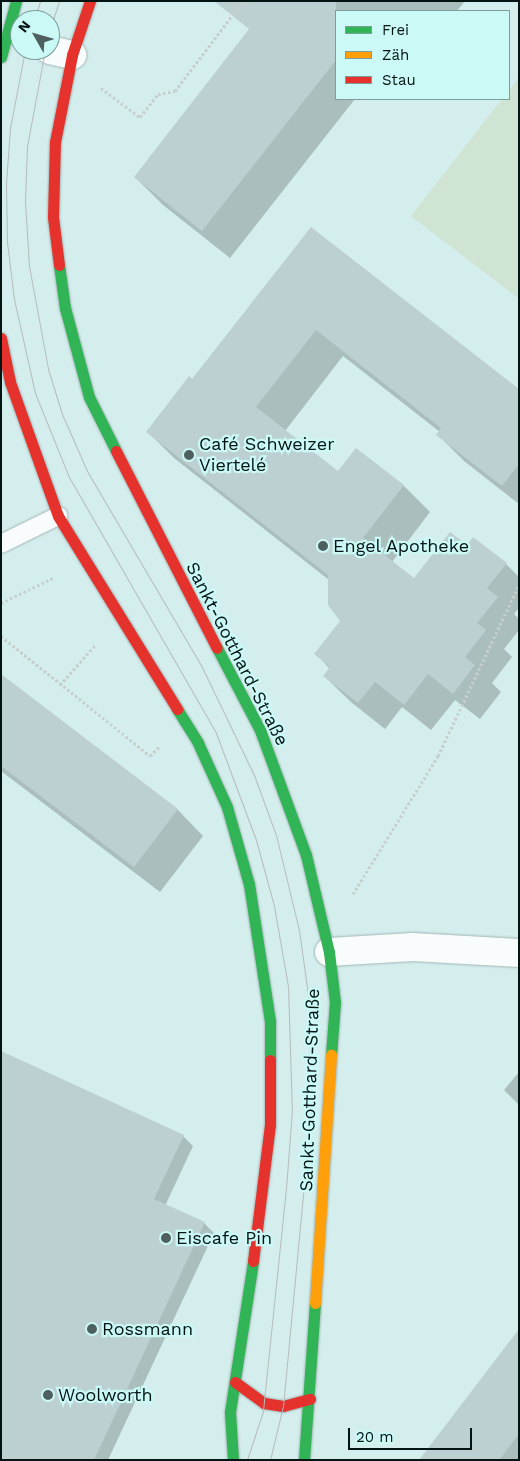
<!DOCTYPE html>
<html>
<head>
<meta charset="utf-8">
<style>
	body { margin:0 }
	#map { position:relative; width:520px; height:1461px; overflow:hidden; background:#d4eeed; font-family:"Work Sans",sans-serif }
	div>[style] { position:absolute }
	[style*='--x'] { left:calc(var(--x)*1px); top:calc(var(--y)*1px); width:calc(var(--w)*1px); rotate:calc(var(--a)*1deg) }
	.green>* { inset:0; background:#d0e4d3 }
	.shadow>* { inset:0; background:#0003 }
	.building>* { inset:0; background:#bcd0d2 }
	.path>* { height:3px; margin-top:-1.5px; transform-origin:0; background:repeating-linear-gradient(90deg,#c7cfce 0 2.5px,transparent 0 5px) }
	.roads { filter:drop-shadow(0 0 1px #a1b5b4) drop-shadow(0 0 1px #a1b5b4) }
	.lane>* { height:18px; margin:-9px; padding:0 9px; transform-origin:9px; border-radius:9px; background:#f9fcfc }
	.street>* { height:28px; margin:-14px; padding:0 14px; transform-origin:14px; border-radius:14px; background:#f9fcfc }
	.fast>* { height:11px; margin:-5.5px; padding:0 5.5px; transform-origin:5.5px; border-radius:5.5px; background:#30b455 }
	.slow>* { height:11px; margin:-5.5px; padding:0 5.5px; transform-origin:5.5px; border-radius:5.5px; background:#ff9f0a }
	.jam>* { height:11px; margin:-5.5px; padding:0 5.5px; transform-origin:5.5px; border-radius:5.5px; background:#e5322d }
	.tram>* { height:1px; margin:-0.5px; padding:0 0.5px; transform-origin:0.5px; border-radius:0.5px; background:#b5bbbb }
	.dots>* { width:14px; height:14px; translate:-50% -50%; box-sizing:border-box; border:2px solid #caf9f6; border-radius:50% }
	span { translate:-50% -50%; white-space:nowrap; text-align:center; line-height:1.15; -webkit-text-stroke:4.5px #caf9f6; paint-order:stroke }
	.poi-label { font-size:18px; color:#041413 }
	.left { translate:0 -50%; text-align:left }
	.street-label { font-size:18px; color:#041413 }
	.frame { position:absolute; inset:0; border:2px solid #041413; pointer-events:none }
	.legend { position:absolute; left:335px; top:10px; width:175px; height:90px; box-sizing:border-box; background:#caf9f6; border:1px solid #7b9d9b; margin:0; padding:6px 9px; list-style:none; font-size:15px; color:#041413 }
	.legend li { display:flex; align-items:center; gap:10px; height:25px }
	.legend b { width:25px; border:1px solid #7b9d9b }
	.north { position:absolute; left:10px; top:10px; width:50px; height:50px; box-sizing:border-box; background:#caf9f6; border:1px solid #7b9d9b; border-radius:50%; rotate:308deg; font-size:14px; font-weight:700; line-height:20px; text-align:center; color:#041413 }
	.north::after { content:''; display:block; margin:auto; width:18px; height:22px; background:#4d605f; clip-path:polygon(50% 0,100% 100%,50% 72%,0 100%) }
	.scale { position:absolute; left:348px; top:1428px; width:124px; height:22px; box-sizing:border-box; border:2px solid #041413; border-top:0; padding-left:6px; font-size:15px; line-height:18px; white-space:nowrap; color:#041413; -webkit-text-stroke:4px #caf9f6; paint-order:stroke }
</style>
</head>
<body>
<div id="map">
	<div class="green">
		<i style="clip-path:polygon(519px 77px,519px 299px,411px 216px,502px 99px,509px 99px,509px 90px)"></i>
	</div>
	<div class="shadow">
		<i style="clip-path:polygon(283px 1px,465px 1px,457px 11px,336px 11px,336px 99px,355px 99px,230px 258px,163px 205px,135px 177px)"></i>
		<i style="clip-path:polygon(311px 228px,519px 391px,519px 504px,464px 461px,438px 435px,440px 432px,343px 356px,285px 431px,338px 473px,356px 449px,404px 486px,430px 512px,392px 562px,414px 580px,467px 546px,506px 564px,519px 577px,519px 608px,514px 614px,519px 619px,519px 630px,504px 649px,512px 657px,492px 683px,501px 692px,480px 719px,455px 700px,431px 730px,402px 707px,385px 729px,351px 702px,324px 676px,330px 669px,316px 654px,341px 622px,329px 580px,174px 458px,148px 432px,192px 380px)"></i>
		<i style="clip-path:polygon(1px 675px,178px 810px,203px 836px,160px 892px,1px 771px)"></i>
		<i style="clip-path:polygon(519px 1072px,519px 1105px,504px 1090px)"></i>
		<i style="clip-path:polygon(183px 1136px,193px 1146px,165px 1206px,204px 1223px,214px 1233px,108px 1460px,1px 1460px)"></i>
		<i style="clip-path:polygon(519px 1331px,519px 1460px,420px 1460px)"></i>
	</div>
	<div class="building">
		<i style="clip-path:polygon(214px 1px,336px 1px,336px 60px,202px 231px,134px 177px,249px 29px)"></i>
		<i style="clip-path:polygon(311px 227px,519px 389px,519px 464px,502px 486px,436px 435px,441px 428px,316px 330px,256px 407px,338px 471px,356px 448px,404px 485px,363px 538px,414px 578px,450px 532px,467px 545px,473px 537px,507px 563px,487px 588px,498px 597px,477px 623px,486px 630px,465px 657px,475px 665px,453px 694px,428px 674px,404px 705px,375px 682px,358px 703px,323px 676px,330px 667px,314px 654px,340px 621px,328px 605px,328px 575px,146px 432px,189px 376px,192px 379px)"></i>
		<i style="clip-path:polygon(1px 674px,178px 809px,134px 867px,1px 766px)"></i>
		<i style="clip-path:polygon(1px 1051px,184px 1135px,154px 1199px,205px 1222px,94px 1460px,1px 1460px)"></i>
		<i style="clip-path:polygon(519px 1329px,519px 1434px,499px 1460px,419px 1460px)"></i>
	</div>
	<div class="path">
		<i style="--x:101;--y:88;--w:49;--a:36.6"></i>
		<i style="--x:140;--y:117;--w:29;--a:-52"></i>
		<i style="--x:158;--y:94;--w:17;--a:-10"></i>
		<i style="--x:175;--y:91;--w:113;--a:-52.9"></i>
		<i style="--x:1;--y:603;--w:60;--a:-25.7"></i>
		<i style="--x:1;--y:636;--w:191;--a:38.8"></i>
		<i style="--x:150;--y:756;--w:14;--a:-45"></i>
		<i style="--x:60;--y:685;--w:55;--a:-48.7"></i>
		<i style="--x:353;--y:894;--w:162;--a:-58.4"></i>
		<i style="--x:438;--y:756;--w:189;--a:-64.7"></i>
	</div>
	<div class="roads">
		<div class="lane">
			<i style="--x:1;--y:544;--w:64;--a:-26.2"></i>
		</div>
		<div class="street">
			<i style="--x:50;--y:50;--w:23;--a:13"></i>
			<i style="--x:329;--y:952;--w:84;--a:-3.4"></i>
			<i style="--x:413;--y:947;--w:106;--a:3.2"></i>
		</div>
		<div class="fast">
			<i style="--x:1;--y:57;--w:58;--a:-75"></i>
			<i style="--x:59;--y:265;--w:43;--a:82.1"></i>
			<i style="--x:65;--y:308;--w:92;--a:74.9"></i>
			<i style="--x:89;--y:397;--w:60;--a:63.4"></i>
			<i style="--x:217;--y:648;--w:93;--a:62.3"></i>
			<i style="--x:260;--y:730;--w:133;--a:69.8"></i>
			<i style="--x:306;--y:855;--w:100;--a:76.7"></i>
			<i style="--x:329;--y:952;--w:50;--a:83.2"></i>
			<i style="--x:335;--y:1002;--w:53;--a:94.3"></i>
			<i style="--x:177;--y:709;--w:40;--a:58"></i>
			<i style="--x:198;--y:743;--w:70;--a:65.6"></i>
			<i style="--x:227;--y:807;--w:80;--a:74.1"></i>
			<i style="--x:249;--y:884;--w:140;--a:81.3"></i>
			<i style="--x:270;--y:1022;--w:38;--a:90"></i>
			<i style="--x:233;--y:1460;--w:48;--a:-93.6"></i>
			<i style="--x:230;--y:1412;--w:153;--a:-81.3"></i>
			<i style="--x:304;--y:1460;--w:157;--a:-86"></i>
		</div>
		<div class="slow">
			<i style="--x:315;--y:1303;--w:249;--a:-86.3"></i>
		</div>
		<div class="jam">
			<i style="--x:59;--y:265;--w:48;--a:-97.1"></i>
			<i style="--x:53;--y:217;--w:75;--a:-88.5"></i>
			<i style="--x:55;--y:142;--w:89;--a:-78.9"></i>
			<i style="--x:72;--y:55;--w:57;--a:-71.6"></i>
			<i style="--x:1;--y:338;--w:45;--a:78.4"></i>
			<i style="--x:10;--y:382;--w:142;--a:70.3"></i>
			<i style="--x:58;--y:516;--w:227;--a:58.3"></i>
			<i style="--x:116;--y:451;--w:221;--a:62.9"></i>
			<i style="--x:253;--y:1261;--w:138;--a:-82.9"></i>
			<i style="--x:270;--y:1124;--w:64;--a:-90"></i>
			<i style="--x:235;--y:1382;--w:36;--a:36"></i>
			<i style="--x:264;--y:1403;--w:19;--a:9"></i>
			<i style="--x:283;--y:1406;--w:28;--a:-15"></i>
		</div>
	</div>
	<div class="tram">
		<i style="--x:34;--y:20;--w:20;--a:-72"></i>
		<i style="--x:50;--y:29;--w:29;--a:-72"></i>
		<i style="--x:25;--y:50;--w:79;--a:100.9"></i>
		<i style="--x:10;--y:128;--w:56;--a:94.1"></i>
		<i style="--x:6;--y:184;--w:58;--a:89"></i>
		<i style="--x:7;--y:242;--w:57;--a:83"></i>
		<i style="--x:14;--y:299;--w:96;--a:77.4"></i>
		<i style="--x:35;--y:393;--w:91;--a:68"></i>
		<i style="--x:69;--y:477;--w:295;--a:60.1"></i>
		<i style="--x:216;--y:733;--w:114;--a:69.5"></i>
		<i style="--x:256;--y:840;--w:68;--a:74.7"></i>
		<i style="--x:274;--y:906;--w:81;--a:80.1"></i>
		<i style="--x:288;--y:986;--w:124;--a:88.2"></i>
		<i style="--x:292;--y:1110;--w:78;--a:94.4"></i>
		<i style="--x:286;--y:1188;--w:224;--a:95.9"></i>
		<i style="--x:263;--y:1411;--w:52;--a:108.1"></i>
		<i style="--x:45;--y:50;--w:98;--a:100.6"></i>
		<i style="--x:27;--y:146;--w:55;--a:92.1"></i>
		<i style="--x:25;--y:201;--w:65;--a:86.5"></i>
		<i style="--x:29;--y:266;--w:105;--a:79.5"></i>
		<i style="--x:48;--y:369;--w:47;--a:72.7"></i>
		<i style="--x:62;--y:414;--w:62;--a:66.3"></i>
		<i style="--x:87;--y:471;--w:225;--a:59.6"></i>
		<i style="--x:201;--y:665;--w:122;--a:64.3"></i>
		<i style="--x:254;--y:775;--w:64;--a:69.9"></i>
		<i style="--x:276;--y:835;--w:98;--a:76.4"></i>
		<i style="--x:299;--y:930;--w:66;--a:82.1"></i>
		<i style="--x:308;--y:995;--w:115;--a:88.5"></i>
		<i style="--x:311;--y:1110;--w:297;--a:95.4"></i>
		<i style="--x:283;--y:1406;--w:56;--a:103.5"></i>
	</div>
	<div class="dots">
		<i style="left:189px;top:455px;background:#4d605f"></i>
		<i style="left:323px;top:546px;background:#4d605f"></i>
		<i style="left:166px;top:1238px;background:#4d605f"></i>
		<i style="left:92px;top:1329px;background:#4d605f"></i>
		<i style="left:48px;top:1395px;background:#4d605f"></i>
	</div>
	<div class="poi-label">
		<span class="left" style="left:199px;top:455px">Café Schweizer<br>Viertelé</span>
		<span class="left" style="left:333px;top:546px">Engel Apotheke</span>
		<span class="left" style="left:176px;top:1238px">Eiscafe Pin</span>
		<span class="left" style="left:102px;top:1329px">Rossmann</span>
		<span class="left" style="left:58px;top:1395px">Woolworth</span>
	</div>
	<div class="street-label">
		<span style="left:237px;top:654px;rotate:63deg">Sankt-Gotthard-Straße</span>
		<span style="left:310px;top:1090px;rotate:-88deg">Sankt-Gotthard-Straße</span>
	</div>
	<div class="frame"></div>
	<ul class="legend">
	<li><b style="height:6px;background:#30b455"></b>Frei</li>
	<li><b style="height:6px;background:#ff9f0a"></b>Zäh</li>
	<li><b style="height:6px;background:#e5322d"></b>Stau</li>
	</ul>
	<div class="north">N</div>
	<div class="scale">20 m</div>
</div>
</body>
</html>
